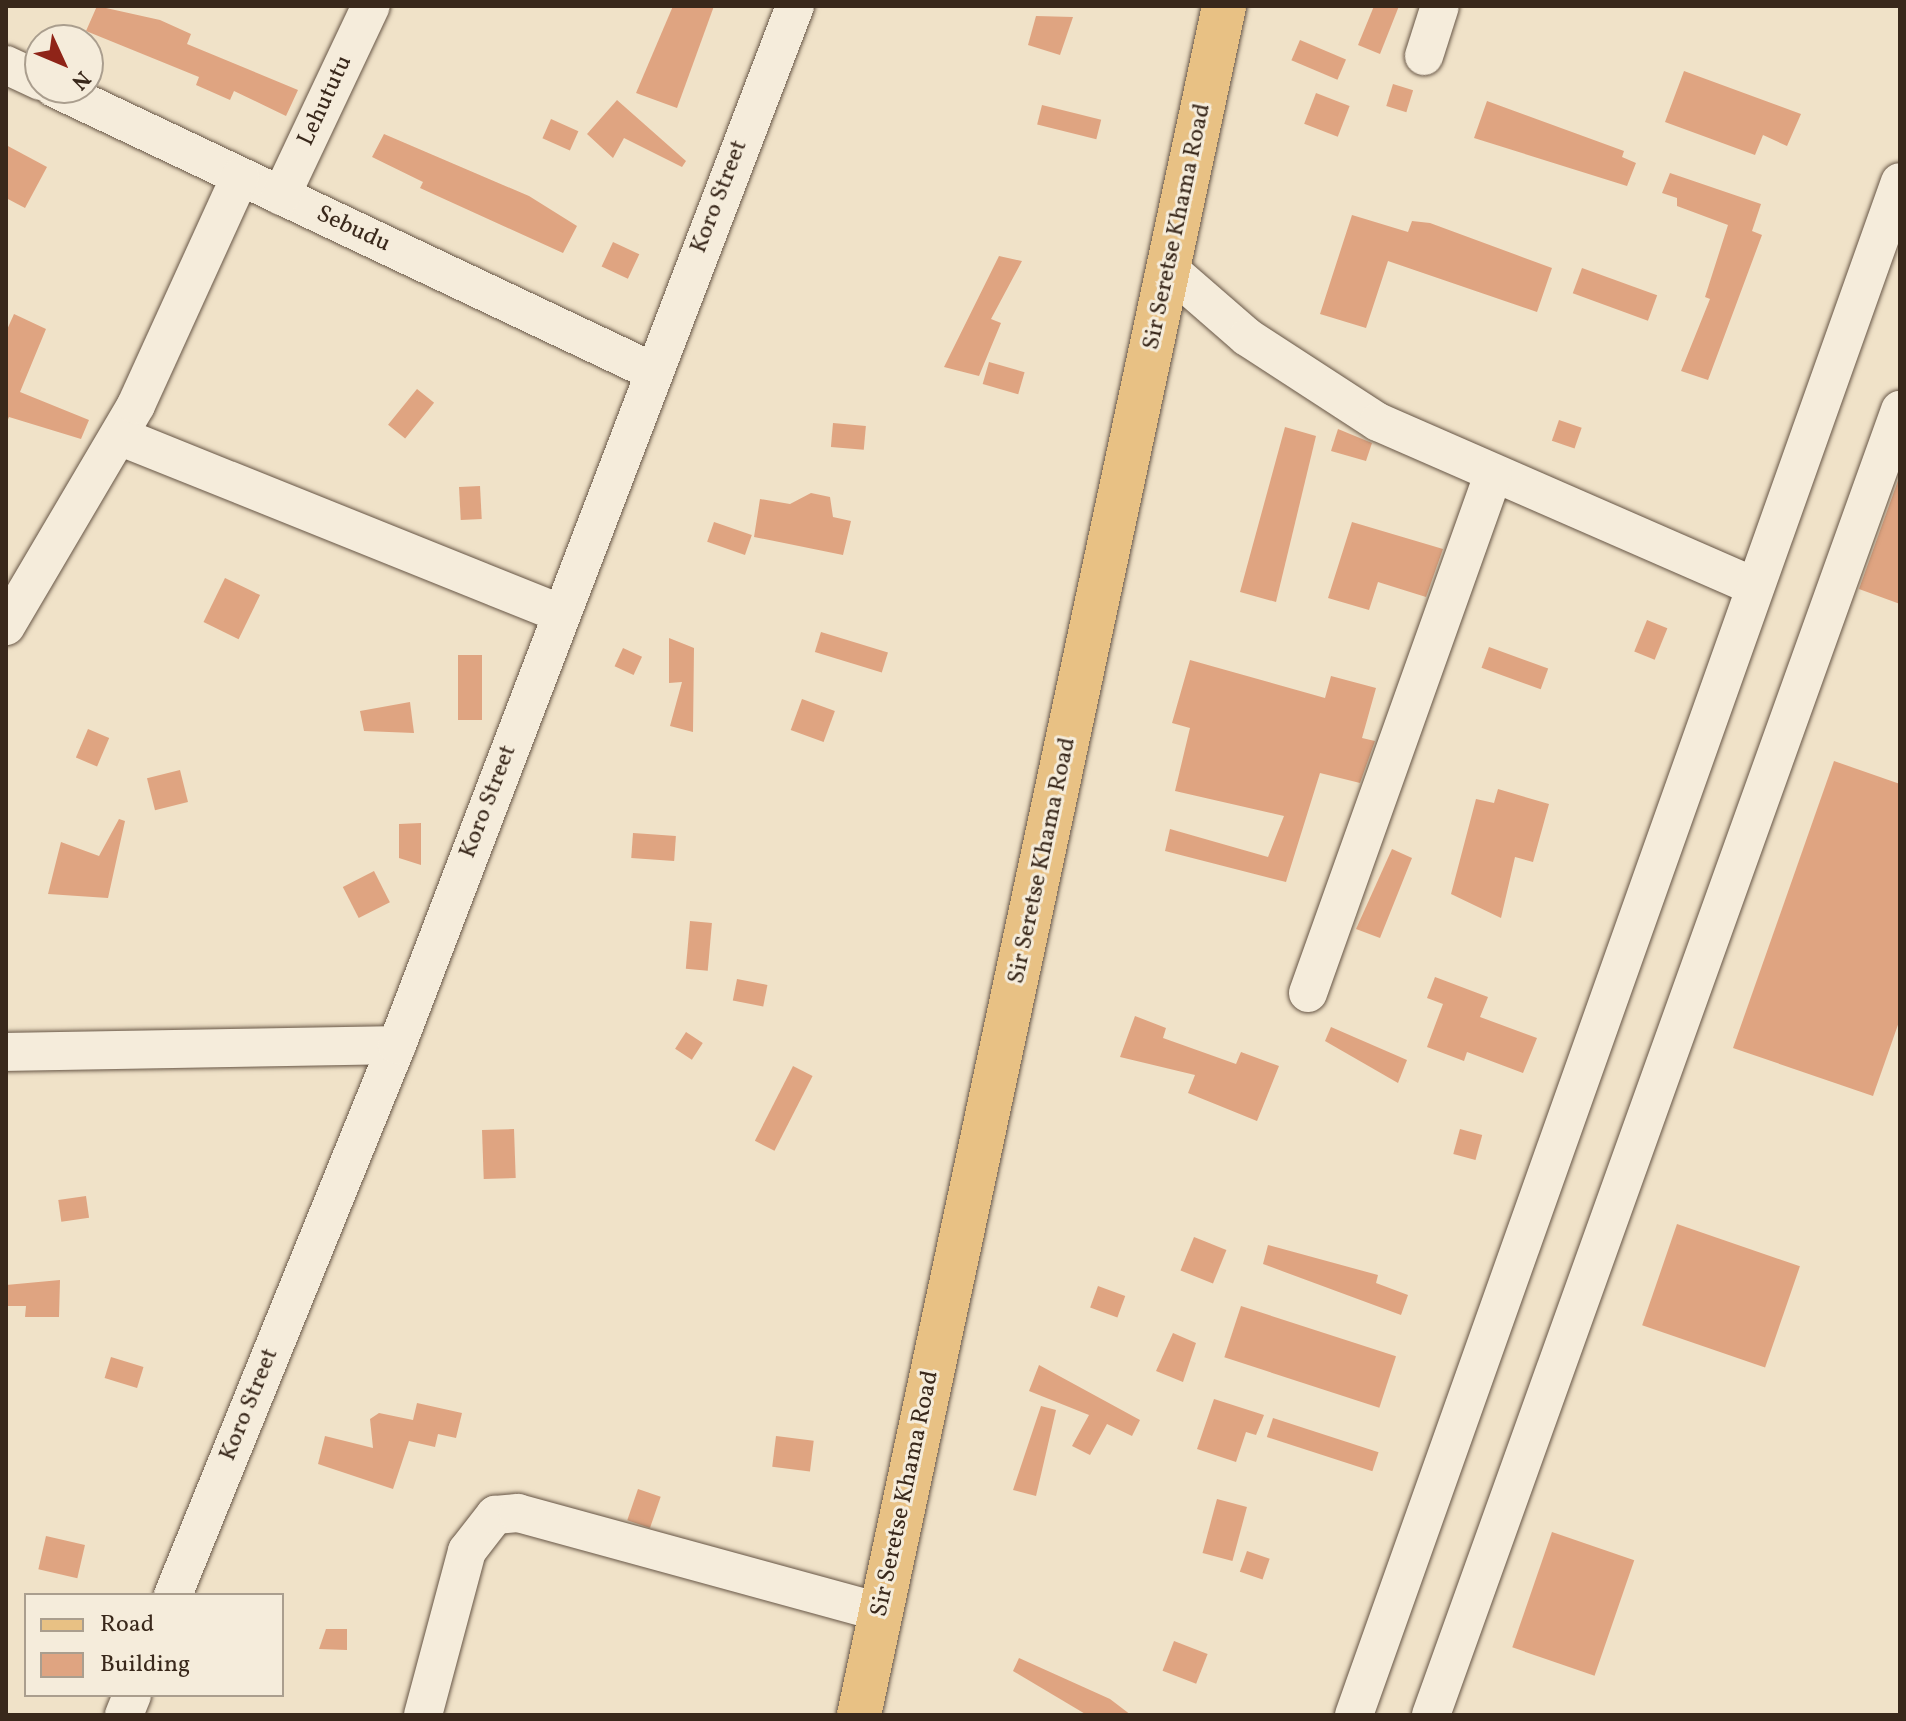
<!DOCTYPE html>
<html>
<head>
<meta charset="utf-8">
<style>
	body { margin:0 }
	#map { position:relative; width:1906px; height:1721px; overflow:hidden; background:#f0e2c8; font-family:Vollkorn,serif }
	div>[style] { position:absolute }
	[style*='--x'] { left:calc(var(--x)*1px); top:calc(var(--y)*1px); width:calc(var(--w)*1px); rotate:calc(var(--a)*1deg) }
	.building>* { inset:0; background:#dfa481; transform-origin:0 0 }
	.roads { filter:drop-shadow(0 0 2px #675646) drop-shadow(0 0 2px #675646) }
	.minor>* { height:38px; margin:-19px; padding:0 19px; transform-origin:19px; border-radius:19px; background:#f5ecdb }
	.major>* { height:44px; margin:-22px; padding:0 22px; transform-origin:22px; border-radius:22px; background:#e8c184 }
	span { translate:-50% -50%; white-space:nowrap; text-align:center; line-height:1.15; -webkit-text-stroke:6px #f5ecdb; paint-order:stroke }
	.street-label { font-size:24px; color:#39281b }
	.frame { position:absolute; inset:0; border:8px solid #39281b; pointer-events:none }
	.legend { position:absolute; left:24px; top:1593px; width:260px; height:104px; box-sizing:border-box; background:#f5ecdb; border:2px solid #aa9e8e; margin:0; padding:10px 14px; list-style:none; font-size:24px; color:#39281b }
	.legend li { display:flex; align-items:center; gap:16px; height:40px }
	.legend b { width:40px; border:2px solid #aa9e8e }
	.north { position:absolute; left:24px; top:24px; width:80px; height:80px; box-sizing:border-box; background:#f5ecdb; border:2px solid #aa9e8e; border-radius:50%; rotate:134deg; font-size:22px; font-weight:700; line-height:32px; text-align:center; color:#39281b }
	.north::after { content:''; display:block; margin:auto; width:28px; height:36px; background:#8f2418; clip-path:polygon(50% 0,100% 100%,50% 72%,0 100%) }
</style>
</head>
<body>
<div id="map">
	<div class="building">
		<i style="clip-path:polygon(97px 6px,160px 20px,191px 34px,187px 44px,298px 90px,286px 116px,234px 91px,230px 100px,196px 85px,199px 77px,86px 31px)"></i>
		<i style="clip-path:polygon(673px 6px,714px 6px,677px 108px,636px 93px)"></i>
		<i style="clip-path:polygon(1374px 6px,1399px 6px,1380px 54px,1358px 45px)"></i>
		<i style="clip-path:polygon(1036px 16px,1073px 17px,1060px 55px,1028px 45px)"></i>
		<i style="left:1300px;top:40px;width:50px;height:22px;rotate:23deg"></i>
		<i style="clip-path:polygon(1684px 71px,1801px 114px,1787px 146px,1763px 135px,1755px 155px,1665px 122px)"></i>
		<i style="left:1393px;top:84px;width:21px;height:23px;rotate:17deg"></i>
		<i style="left:1316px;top:93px;width:36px;height:33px;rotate:21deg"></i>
		<i style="clip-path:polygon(617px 100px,686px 161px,682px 167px,624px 138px,613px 158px,587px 134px)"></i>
		<i style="clip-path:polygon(1487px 101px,1624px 151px,1622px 157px,1636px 163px,1627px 186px,1474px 138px)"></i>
		<i style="left:1042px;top:105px;width:61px;height:20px;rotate:14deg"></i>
		<i style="left:551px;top:119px;width:30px;height:21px;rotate:24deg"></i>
		<i style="clip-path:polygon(384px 134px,529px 196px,577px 226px,563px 253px,420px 188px,423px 182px,372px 157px)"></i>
		<i style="clip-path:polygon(6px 145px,47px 167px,25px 208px,6px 198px)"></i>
		<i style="clip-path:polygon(1670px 173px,1761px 204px,1752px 231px,1762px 235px,1708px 380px,1681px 371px,1710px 299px,1705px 297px,1728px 225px,1677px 206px,1677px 198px,1662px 193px)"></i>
		<i style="clip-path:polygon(1352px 215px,1408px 232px,1412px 221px,1430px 223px,1552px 268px,1537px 312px,1388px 261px,1366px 328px,1320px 314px)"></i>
		<i style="left:613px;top:242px;width:29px;height:27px;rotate:25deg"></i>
		<i style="clip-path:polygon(999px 256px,1022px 261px,991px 319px,1001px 323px,979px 376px,944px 367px)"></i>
		<i style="left:1582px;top:268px;width:80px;height:27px;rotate:20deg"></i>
		<i style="clip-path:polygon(14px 314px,46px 329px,20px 392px,89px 420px,81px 439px,9px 417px,6px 424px,6px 332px)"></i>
		<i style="left:989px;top:362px;width:37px;height:23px;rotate:16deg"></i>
		<i style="left:417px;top:389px;width:22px;height:46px;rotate:39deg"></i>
		<i style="left:1559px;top:420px;width:24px;height:22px;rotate:19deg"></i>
		<i style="left:833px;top:423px;width:33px;height:24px;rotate:5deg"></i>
		<i style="clip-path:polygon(1285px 427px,1316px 436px,1276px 602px,1240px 592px)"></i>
		<i style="clip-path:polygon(1338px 429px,1372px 443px,1366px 461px,1331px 451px)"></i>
		<i style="clip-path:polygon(1900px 475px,1900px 604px,1859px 589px)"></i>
		<i style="left:480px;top:486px;width:33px;height:21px;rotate:87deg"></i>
		<i style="clip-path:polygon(811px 493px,830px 497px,833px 517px,851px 521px,843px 555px,754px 537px,760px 499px,790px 504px)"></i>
		<i style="left:714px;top:522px;width:40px;height:21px;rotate:19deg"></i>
		<i style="clip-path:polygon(1352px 522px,1443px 549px,1426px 597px,1378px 582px,1369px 610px,1328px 598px)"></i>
		<i style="left:225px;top:578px;width:39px;height:49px;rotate:26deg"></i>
		<i style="left:1647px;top:620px;width:22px;height:34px;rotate:22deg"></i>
		<i style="left:821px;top:632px;width:70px;height:21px;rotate:17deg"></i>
		<i style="clip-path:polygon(669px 638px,694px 648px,693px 732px,670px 726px,682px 682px,669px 683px)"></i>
		<i style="left:1489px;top:647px;width:63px;height:22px;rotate:20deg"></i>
		<i style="left:623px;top:648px;width:21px;height:20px;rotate:25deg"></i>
		<i style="left:458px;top:655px;width:24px;height:65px"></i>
		<i style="clip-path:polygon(1190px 660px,1325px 698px,1331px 676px,1376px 688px,1362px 738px,1375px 741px,1360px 783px,1320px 773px,1286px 882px,1165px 851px,1170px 829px,1268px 857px,1284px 816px,1175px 791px,1190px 728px,1172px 723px)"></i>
		<i style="left:802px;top:699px;width:35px;height:33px;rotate:20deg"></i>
		<i style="clip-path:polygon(410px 702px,414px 733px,364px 731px,360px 711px)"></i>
		<i style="left:88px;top:729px;width:23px;height:31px;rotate:23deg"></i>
		<i style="clip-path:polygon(1834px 761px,1900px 784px,1900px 1019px,1873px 1096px,1733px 1048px)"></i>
		<i style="left:180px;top:770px;width:33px;height:34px;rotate:76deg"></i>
		<i style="clip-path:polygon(1498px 789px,1549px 804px,1533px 862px,1515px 857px,1501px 918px,1451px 894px,1476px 799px,1494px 803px)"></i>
		<i style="clip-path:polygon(119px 819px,125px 821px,108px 898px,48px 894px,61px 842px,99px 856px)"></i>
		<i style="clip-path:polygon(421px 823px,421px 865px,399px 858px,399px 824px)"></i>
		<i style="left:633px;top:833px;width:43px;height:25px;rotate:4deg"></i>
		<i style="clip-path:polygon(1392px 849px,1412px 858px,1380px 938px,1356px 929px)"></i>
		<i style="left:374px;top:871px;width:35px;height:35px;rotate:63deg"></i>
		<i style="left:690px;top:921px;width:22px;height:48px;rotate:5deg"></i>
		<i style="clip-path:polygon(1435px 977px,1488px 997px,1480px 1017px,1537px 1038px,1523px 1073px,1467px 1052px,1464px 1061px,1427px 1047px,1443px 1004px,1427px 998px)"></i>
		<i style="left:737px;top:979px;width:31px;height:22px;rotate:11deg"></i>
		<i style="clip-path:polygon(1135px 1016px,1166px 1028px,1163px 1038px,1236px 1064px,1241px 1052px,1279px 1066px,1257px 1121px,1188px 1093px,1195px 1075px,1120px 1057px)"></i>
		<i style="clip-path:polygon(1331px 1027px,1407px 1060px,1398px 1083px,1325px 1041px)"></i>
		<i style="left:686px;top:1032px;width:20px;height:20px;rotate:33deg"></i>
		<i style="left:793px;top:1066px;width:22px;height:84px;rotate:27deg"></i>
		<i style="left:514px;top:1129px;width:49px;height:32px;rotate:88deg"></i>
		<i style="left:1460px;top:1129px;width:23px;height:26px;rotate:15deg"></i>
		<i style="left:86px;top:1196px;width:22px;height:28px;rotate:82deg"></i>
		<i style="left:1677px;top:1224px;width:130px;height:107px;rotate:19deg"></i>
		<i style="left:1194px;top:1237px;width:35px;height:36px;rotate:22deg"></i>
		<i style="clip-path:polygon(1268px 1245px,1378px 1275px,1376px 1283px,1408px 1295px,1401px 1315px,1263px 1264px)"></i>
		<i style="clip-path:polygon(60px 1280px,59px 1317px,25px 1317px,26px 1306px,6px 1306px,6px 1285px)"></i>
		<i style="left:1098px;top:1286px;width:29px;height:23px;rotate:20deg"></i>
		<i style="left:1241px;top:1306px;width:163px;height:54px;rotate:18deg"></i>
		<i style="clip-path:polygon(1173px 1333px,1196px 1343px,1183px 1382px,1156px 1371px)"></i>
		<i style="left:111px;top:1357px;width:34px;height:22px;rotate:17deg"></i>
		<i style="clip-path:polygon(1039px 1365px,1140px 1420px,1132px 1436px,1107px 1424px,1090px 1455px,1072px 1446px,1089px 1415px,1029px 1391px)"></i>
		<i style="clip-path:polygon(1214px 1399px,1264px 1415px,1256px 1435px,1246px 1432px,1236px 1462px,1197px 1449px)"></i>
		<i style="clip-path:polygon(417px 1403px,462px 1413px,456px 1438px,438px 1434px,435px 1447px,409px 1441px,393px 1489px,318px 1464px,325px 1436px,373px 1448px,370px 1419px,379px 1413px,413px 1420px)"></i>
		<i style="clip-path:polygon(1041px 1406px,1056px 1410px,1036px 1496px,1013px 1490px)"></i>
		<i style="left:1273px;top:1418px;width:111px;height:20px;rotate:18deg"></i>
		<i style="left:776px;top:1436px;width:38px;height:31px;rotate:7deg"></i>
		<i style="left:638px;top:1489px;width:24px;height:33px;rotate:19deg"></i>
		<i style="left:1217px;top:1499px;width:31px;height:56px;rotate:15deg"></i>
		<i style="left:1552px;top:1532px;width:87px;height:122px;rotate:19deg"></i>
		<i style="left:46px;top:1536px;width:40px;height:34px;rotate:13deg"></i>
		<i style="left:1247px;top:1551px;width:24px;height:22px;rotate:19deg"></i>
		<i style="clip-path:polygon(326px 1629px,347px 1629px,347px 1650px,319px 1649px)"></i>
		<i style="left:1174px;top:1641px;width:36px;height:32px;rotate:21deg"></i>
		<i style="clip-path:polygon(1019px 1658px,1110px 1699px,1131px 1715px,1087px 1715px,1013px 1671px)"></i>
	</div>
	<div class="roads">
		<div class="minor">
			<i style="--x:1424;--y:56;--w:52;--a:-72.3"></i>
			<i style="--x:6;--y:65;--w:38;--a:25"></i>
			<i style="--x:54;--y:88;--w:662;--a:25.33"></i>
			<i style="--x:281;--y:196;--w:210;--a:-64.7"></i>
			<i style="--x:1170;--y:270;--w:102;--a:41"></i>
			<i style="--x:1247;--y:337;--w:156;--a:33"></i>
			<i style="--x:1378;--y:422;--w:409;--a:23.6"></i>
			<i style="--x:119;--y:436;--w:475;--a:21.9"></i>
			<i style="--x:6;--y:626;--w:256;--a:-59.5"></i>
			<i style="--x:136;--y:405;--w:251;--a:-65.5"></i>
			<i style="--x:1308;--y:993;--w:550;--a:-70.35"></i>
			<i style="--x:6;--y:1052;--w:391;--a:-1"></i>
			<i style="--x:173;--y:1595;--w:594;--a:-67.84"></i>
			<i style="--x:397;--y:1045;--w:1113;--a:-69.04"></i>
			<i style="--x:124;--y:1715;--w:22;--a:-68"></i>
			<i style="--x:423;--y:1715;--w:170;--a:-75"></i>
			<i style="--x:467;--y:1551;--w:46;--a:-52.1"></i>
			<i style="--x:495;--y:1515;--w:23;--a:-5"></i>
			<i style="--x:518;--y:1513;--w:375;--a:15.3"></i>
			<i style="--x:1354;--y:1715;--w:1627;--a:-70.4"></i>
			<i style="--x:1431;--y:1715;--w:1387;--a:-70.23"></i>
		</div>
		<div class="major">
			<i style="--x:859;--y:1715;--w:1748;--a:-77.94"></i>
		</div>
	</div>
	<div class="street-label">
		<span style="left:326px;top:101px;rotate:-65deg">Lehututu</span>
		<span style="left:720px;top:197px;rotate:-69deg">Koro Street</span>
		<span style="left:1178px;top:227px;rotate:-78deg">Sir Seretse Khama Road</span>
		<span style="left:353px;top:230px;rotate:25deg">Sebudu</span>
		<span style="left:489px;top:802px;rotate:-69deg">Koro Street</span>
		<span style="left:1043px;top:861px;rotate:-78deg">Sir Seretse Khama Road</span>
		<span style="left:250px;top:1405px;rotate:-68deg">Koro Street</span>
		<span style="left:906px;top:1494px;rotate:-78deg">Sir Seretse Khama Road</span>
	</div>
	<div class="frame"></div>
	<ul class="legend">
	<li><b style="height:10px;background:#e8c184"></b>Road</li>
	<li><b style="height:22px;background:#dfa481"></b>Building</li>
	</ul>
	<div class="north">N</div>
</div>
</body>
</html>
